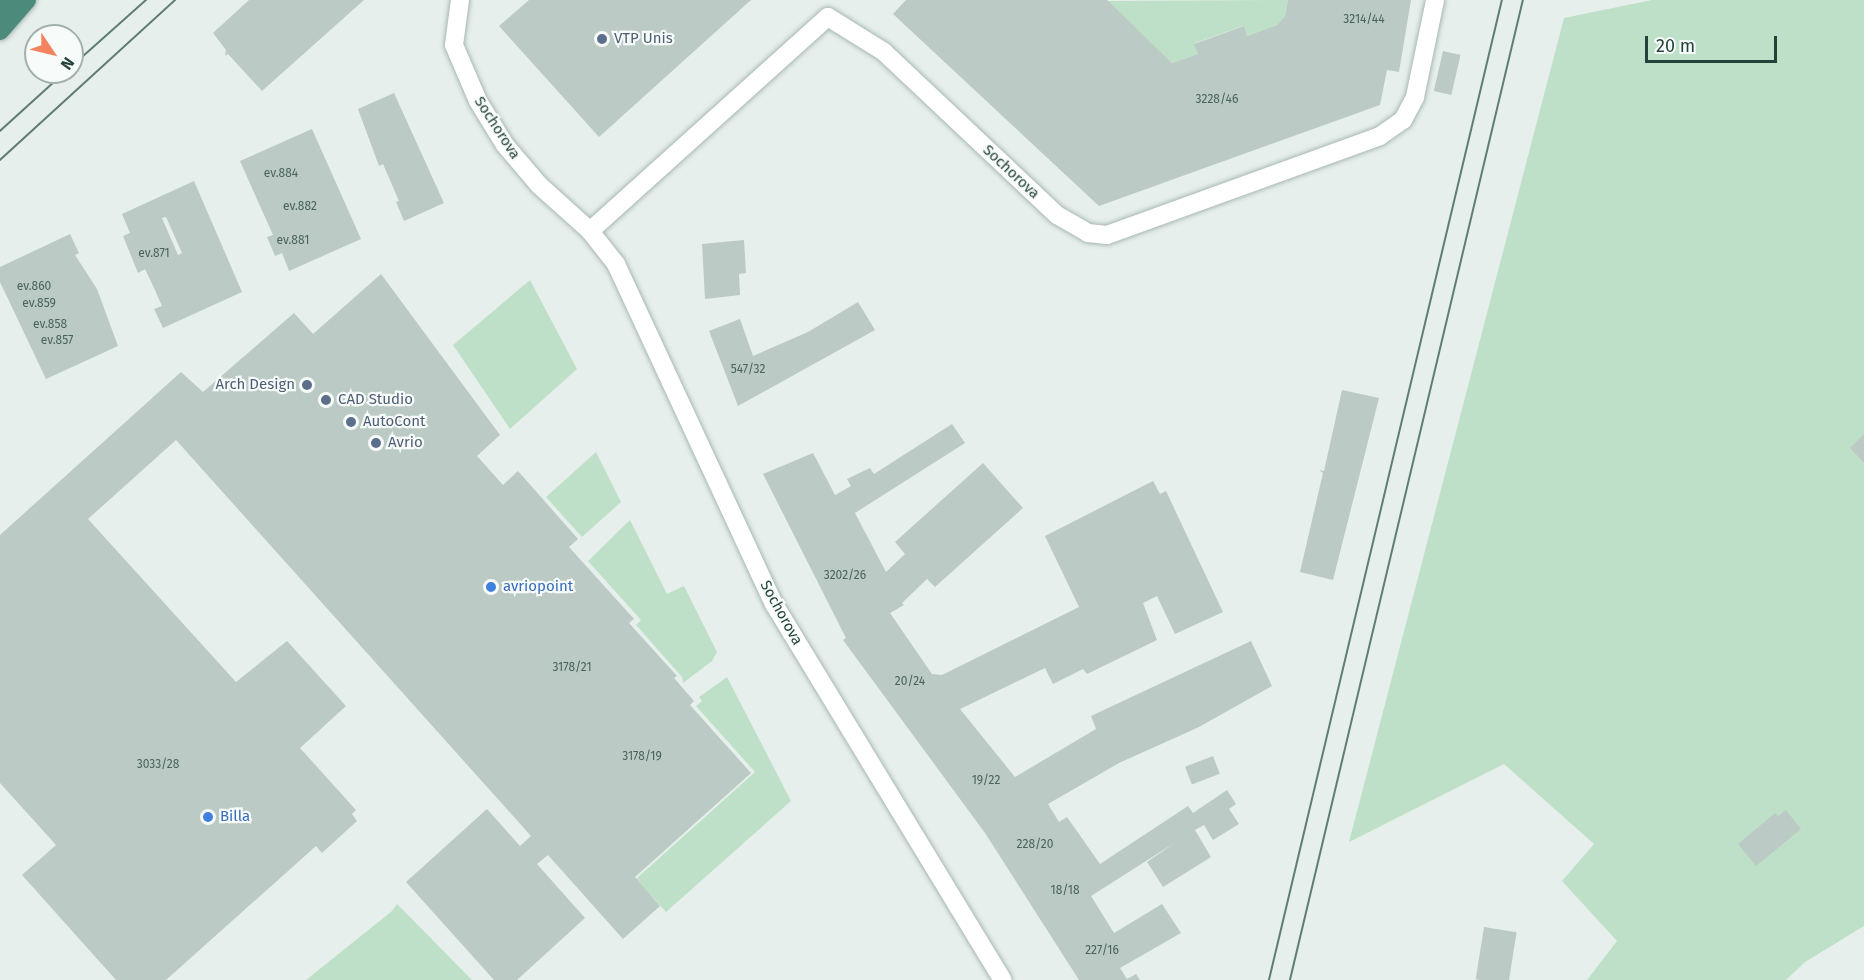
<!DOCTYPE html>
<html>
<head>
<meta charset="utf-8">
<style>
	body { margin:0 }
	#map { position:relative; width:1864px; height:980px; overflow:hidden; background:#e6efeb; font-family:"Fira Sans",sans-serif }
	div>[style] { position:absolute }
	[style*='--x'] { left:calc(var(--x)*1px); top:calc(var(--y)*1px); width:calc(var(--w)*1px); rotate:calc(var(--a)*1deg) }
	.green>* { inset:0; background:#bfe0c8 }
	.building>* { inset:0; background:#bbcac4; transform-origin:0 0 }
	.roads { filter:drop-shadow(0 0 2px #a8b8b2) drop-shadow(0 0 2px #a8b8b2) }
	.minor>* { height:18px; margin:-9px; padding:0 9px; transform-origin:9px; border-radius:9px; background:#fff }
	.trunk>* { height:18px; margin:-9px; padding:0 9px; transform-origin:9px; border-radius:9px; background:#4c8a7c }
	.tram>* { height:1.5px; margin:-0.75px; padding:0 0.75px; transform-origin:0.75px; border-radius:0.75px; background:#5f7d75 }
	.dots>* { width:16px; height:16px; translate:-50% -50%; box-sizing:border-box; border:3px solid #f7fbf9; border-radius:50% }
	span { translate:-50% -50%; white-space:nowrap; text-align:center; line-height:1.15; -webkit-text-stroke:4.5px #f7fbf9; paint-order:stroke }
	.number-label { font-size:12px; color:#4a645c }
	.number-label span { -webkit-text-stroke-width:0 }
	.service-label { font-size:15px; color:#4e5e75 }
	.left { translate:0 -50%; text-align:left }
	.right { translate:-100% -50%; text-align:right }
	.street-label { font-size:15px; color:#24423a }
	.shop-label { font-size:15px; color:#366cbe }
	.north { position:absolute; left:24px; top:24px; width:60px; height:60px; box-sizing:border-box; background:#f7fbf9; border:2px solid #a3b1ad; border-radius:50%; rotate:125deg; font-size:16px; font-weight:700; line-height:24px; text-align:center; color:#24423a }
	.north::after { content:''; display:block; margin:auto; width:21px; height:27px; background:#f4845f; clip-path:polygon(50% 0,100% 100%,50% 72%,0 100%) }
	.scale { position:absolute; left:1645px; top:36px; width:132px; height:27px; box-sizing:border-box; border:3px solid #24423a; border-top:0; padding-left:8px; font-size:18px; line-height:21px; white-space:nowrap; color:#24423a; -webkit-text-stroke:4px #f7fbf9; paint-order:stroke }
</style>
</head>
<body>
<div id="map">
	<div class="green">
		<i style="clip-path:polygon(1288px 0,1285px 16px,1277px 25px,1247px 36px,1243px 26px,1195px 43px,1198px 54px,1172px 63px,1106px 1px)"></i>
		<i style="clip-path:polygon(1652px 0,1864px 0,1864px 926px,1805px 962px,1786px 980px,1587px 980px,1617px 941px,1562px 881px,1594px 844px,1504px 764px,1349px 842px,1564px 18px)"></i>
		<i style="clip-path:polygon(530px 280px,577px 369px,510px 429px,453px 345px)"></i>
		<i style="clip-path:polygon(596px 452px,621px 502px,582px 537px,546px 497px)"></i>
		<i style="clip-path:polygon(630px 520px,667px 594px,684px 586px,717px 652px,712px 661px,683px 683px,682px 677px,636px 625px,641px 620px,588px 561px)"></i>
		<i style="clip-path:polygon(727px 677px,791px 801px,666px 912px,636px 879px,755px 772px,696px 706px,702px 701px,699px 697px)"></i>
		<i style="clip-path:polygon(397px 904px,472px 980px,306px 980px,392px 911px)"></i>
	</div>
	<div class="building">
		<i style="clip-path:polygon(249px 0,364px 0,262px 91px,228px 54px,225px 56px,226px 50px,213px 33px)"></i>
		<i style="clip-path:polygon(529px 0,751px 0,599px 137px,499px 26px)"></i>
		<i style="clip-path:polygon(906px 0,1107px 0,1172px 63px,1198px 54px,1194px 44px,1244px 26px,1247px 36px,1277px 25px,1285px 16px,1288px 0,1411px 0,1399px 72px,1387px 70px,1380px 105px,1099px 206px,893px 14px)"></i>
		<i style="left:1443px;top:51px;width:18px;height:41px;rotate:13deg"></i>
		<i style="clip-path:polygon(394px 93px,444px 203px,404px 221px,396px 202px,399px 201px,383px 164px,379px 166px,358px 109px)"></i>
		<i style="clip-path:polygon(312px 129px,361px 239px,289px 271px,282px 253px,275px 256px,267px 237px,273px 235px,240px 161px)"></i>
		<i style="clip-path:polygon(evenodd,194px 181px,242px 292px,163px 328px,154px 309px,162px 306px,154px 288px,145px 269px,138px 273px,123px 236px,130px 233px,122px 214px,194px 181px,166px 217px,182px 253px,178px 255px,162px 218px,166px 217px)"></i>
		<i style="clip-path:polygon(70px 234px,79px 253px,75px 255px,97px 289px,118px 346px,46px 379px,0 282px,0 267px)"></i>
		<i style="clip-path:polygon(744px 240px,746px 273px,739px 274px,740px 295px,705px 299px,702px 244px)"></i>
		<i style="clip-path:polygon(381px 274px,500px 435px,477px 456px,503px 485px,518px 471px,578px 539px,569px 547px,634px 619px,629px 623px,677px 676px,674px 678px,694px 701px,690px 705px,751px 773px,635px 877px,660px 906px,623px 939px,548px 855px,537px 864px,585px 918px,517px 980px,494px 980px,406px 882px,487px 809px,520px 846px,531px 836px,176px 440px,88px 519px,236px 682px,287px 641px,346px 706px,300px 748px,356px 810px,352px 814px,357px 821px,322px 853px,316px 846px,166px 980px,116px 980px,22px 875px,56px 845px,0 783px,0 535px,181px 372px,203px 392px,294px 313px,313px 334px)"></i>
		<i style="clip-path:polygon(858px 302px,875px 330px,738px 406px,709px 331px,740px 319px,753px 356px,808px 332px)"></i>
		<i style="clip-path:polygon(1342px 390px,1379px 398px,1333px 580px,1300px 572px,1323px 473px,1319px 470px,1324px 471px)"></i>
		<i style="clip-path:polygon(952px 424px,965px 443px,855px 513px,886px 572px,905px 554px,895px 542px,983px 463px,1023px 508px,935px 587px,927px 579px,902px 603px,904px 605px,890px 613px,932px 674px,942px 675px,1079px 607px,1045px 536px,1153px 481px,1160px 494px,1166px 491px,1223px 612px,1175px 634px,1157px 596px,1143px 603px,1157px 640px,1087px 674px,1083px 669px,1053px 684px,1045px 668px,960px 709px,1015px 777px,1096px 729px,1091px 716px,1251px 641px,1272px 686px,1199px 727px,1119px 763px,1048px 804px,1059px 822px,1067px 817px,1100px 864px,1188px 806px,1193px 813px,1227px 790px,1236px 804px,1229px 809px,1239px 824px,1213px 840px,1204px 825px,1195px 830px,1211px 857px,1163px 887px,1147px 862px,1176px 842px,1091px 896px,1114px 933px,1162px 904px,1181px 933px,1120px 968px,1127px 979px,1136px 974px,1140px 980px,1079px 980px,985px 833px,843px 640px,846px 638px,763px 474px,813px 453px,835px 495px,851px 486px,847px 479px,870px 468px,874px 474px)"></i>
		<i style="clip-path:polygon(1864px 434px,1864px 463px,1850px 448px)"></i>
		<i style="left:1213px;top:756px;width:19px;height:30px;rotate:69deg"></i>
		<i style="clip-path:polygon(1786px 810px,1801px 829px,1756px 866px,1738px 844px,1775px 813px,1778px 816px)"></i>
		<i style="left:1484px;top:927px;width:33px;height:53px;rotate:9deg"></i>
	</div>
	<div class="roads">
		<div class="minor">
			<i style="--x:460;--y:0;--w:45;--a:97.6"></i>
			<i style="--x:454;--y:45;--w:61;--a:66.8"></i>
			<i style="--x:478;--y:101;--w:52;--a:58.5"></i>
			<i style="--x:505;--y:145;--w:52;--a:49.6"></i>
			<i style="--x:539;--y:185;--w:69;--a:42"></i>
			<i style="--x:590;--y:231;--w:42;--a:51.8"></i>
			<i style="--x:616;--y:264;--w:375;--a:65.1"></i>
			<i style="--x:774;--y:604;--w:440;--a:58.7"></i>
			<i style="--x:590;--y:231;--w:320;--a:-42"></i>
			<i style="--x:828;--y:17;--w:66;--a:32"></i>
			<i style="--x:884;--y:52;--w:238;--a:43.3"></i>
			<i style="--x:1057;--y:215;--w:36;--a:30"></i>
			<i style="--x:1088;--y:233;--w:19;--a:6"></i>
			<i style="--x:1107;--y:235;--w:290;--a:-19.9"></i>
			<i style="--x:1380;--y:136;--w:28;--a:-35"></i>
			<i style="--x:1403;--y:120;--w:26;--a:-62"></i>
			<i style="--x:1415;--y:97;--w:99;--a:-78.3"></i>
		</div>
		<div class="trunk">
			<i style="--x:0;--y:9;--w:16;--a:-35"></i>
			<i style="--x:0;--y:31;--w:41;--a:-48.9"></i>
		</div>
	</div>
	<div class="tram">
		<i style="--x:72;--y:66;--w:99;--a:-41.7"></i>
		<i style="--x:0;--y:131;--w:88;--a:-42.2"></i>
		<i style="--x:0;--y:160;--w:237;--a:-42.4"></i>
		<i style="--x:1269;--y:980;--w:1007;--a:-76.63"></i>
		<i style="--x:1290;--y:980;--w:1007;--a:-76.63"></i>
	</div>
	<div class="dots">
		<i style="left:602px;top:39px;background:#5c6f8a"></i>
		<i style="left:307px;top:385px;background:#5c6f8a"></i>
		<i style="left:326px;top:400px;background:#5c6f8a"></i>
		<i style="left:351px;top:422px;background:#5c6f8a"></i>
		<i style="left:376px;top:443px;background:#5c6f8a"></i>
		<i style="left:491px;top:587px;background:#3f7fe0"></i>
		<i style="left:208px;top:817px;background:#3f7fe0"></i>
	</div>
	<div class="number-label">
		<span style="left:1364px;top:20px">3214/44</span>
		<span style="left:1217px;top:100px">3228/46</span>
		<span style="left:281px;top:174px">ev.884</span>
		<span style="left:300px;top:207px">ev.882</span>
		<span style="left:293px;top:241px">ev.881</span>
		<span style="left:154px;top:254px">ev.871</span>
		<span style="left:34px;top:287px">ev.860</span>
		<span style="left:39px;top:304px">ev.859</span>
		<span style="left:50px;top:325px">ev.858</span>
		<span style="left:57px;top:341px">ev.857</span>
		<span style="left:748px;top:370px">547/32</span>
		<span style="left:845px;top:576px">3202/26</span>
		<span style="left:572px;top:668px">3178/21</span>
		<span style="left:910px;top:682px">20/24</span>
		<span style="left:642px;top:757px">3178/19</span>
		<span style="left:158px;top:765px">3033/28</span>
		<span style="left:986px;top:781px">19/22</span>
		<span style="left:1035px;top:845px">228/20</span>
		<span style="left:1065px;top:891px">18/18</span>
		<span style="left:1102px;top:951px">227/16</span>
	</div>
	<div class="service-label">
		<span class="left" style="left:614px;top:39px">VTP Unis</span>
		<span class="right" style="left:295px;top:385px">Arch Design</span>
		<span class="left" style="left:338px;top:400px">CAD Studio</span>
		<span class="left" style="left:363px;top:422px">AutoCont</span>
		<span class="left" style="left:388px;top:443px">Avrio</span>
	</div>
	<div class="street-label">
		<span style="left:497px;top:128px;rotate:57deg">Sochorova</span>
		<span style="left:1011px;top:172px;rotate:43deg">Sochorova</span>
		<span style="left:781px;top:613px;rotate:61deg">Sochorova</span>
	</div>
	<div class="shop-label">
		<span class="left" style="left:503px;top:587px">avriopoint</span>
		<span class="left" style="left:220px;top:817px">Billa</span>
	</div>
	<div class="north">N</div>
	<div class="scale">20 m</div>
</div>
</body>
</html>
